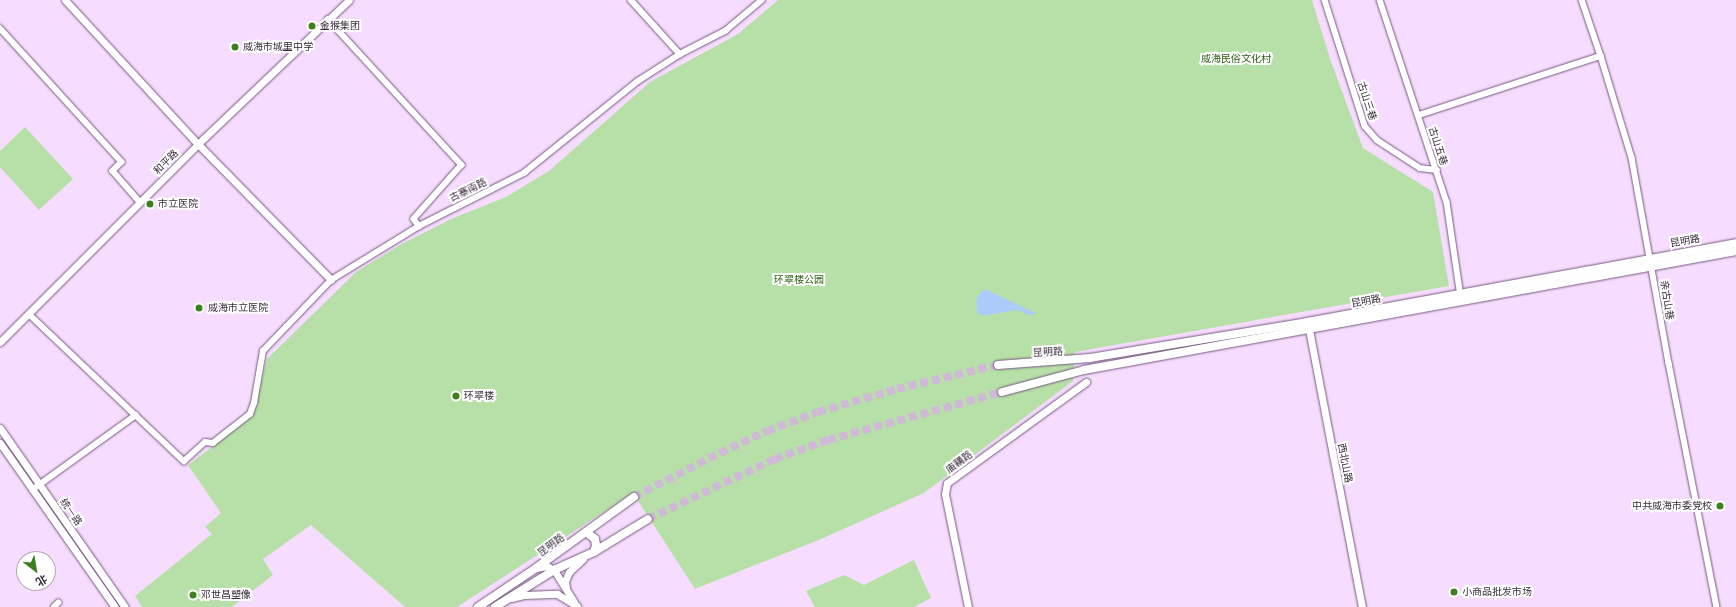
<!DOCTYPE html>
<html>
<head>
<meta charset="utf-8">
<style>
	body { margin:0 }
	#map { position:relative; width:1736px; height:607px; overflow:hidden; background:#f6dcfe; font-family:Lato,"Noto Sans SC",sans-serif }
	div>[style] { position:absolute }
	[style*='--x'] { left:calc(var(--x)*1px); top:calc(var(--y)*1px); width:calc(var(--w)*1px); rotate:calc(var(--a)*1deg) }
	.green>* { inset:0; background:#b7e0a8 }
	.water>* { inset:0; background:#abcbf8 }
	.primary-tunnel>* { height:8px; margin-top:-4px; transform-origin:0; background:repeating-linear-gradient(90deg,#d0b9d7 0 8px,transparent 0 12px) }
	.roads { filter:drop-shadow(0 0 1px #74597e) drop-shadow(0 0 1px #74597e) }
	.street>* { height:5.5px; margin:-2.75px; padding:0 2.75px; transform-origin:2.75px; border-radius:2.75px; background:#fff }
	.secondary>* { height:7px; margin:-3.5px; padding:0 3.5px; transform-origin:3.5px; border-radius:3.5px; background:#fff }
	.primary>* { height:8px; margin:-4px; padding:0 4px; transform-origin:4px; border-radius:4px; background:#fff }
	.dots>* { width:11px; height:11px; translate:-50% -50%; box-sizing:border-box; border:2px solid #fff; border-radius:50% }
	span { translate:-50% -50%; white-space:nowrap; text-align:center; line-height:1.15; -webkit-text-stroke:4px #fff; paint-order:stroke }
	.poi-label { font-size:10px; color:#372b3b }
	.left { translate:0 -50%; text-align:left }
	.right { translate:-100% -50%; text-align:right }
	.park-label { font-size:10px; color:#2a5e0f }
	.street-label { font-size:10px; color:#372b3b }
	.north { position:absolute; left:16px; top:551px; width:40px; height:40px; box-sizing:border-box; background:#fff; border:1px solid #afaab1; border-radius:50%; rotate:149deg; font-size:11px; font-weight:700; line-height:16px; text-align:center; color:#372b3b }
	.north::after { content:''; display:block; margin:auto; width:14px; height:18px; background:#3d7e1e; clip-path:polygon(50% 0,100% 100%,50% 72%,0 100%) }
</style>
</head>
<body>
<div id="map">
	<div class="green">
		<i style="clip-path:polygon(778px 0,1312px 0,1330px 59px,1363px 148px,1433px 192px,1449px 286px,1075px 352px,1073px 381px,924px 493px,821px 539px,695px 589px,633px 493px,457px 607px,405px 607px,311px 525px,263px 559px,273px 575px,232px 607px,142px 607px,135px 596px,212px 534px,205px 527px,221px 513px,188px 465px,252px 417px,267px 359px,356px 272px,398px 246px,451px 219px,506px 197px,549px 171px,650px 82px,738px 34px)"></i>
		<i style="clip-path:polygon(25px 127px,73px 179px,39px 210px,0 167px,0 151px)"></i>
		<i style="clip-path:polygon(914px 560px,931px 598px,914px 607px,815px 607px,806px 591px,844px 575px,864px 585px)"></i>
	</div>
	<div class="water">
		<i style="clip-path:polygon(985px 289px,1027px 309px,1037px 313px,1029px 315px,1017px 310px,983px 316px,977px 313px,976px 301px,979px 294px)"></i>
	</div>
	<div class="primary-tunnel">
		<i style="--x:634;--y:497;--w:97;--a:-27.1"></i>
		<i style="--x:720;--y:453;--w:52;--a:-25.1"></i>
		<i style="--x:767;--y:431;--w:54;--a:-20.4"></i>
		<i style="--x:818;--y:412;--w:82;--a:-16.2"></i>
		<i style="--x:897;--y:389;--w:104;--a:-13.4"></i>
		<i style="--x:648;--y:519;--w:140;--a:-25.3"></i>
		<i style="--x:775;--y:459;--w:56;--a:-19.7"></i>
		<i style="--x:828;--y:440;--w:180;--a:-15.4"></i>
	</div>
	<div class="roads">
		<div class="street">
			<i style="--x:631;--y:0;--w:73;--a:47.8"></i>
			<i style="--x:1325;--y:0;--w:132;--a:72.4"></i>
			<i style="--x:1365;--y:126;--w:18;--a:49"></i>
			<i style="--x:1377;--y:140;--w:51;--a:33.1"></i>
			<i style="--x:1420;--y:168;--w:17;--a:7"></i>
			<i style="--x:1380;--y:0;--w:213;--a:71.7"></i>
			<i style="--x:1447;--y:202;--w:96;--a:81.6"></i>
			<i style="--x:1582;--y:0;--w:59;--a:71.3"></i>
			<i style="--x:1601;--y:56;--w:107;--a:73.1"></i>
			<i style="--x:1632;--y:158;--w:208;--a:79.8"></i>
			<i style="--x:1669;--y:363;--w:249;--a:78.9"></i>
			<i style="--x:328;--y:19;--w:198;--a:47.5"></i>
			<i style="--x:462;--y:165;--w:72;--a:131.6"></i>
			<i style="--x:414;--y:219;--w:9;--a:54"></i>
			<i style="--x:0;--y:28;--w:181;--a:47.7"></i>
			<i style="--x:122;--y:162;--w:13;--a:135"></i>
			<i style="--x:113;--y:171;--w:41;--a:48.9"></i>
			<i style="--x:1419;--y:115;--w:191;--a:-18"></i>
			<i style="--x:29;--y:314;--w:214;--a:43.5"></i>
			<i style="--x:184;--y:461;--w:28;--a:-42"></i>
			<i style="--x:205;--y:442;--w:8;--a:7"></i>
			<i style="--x:213;--y:443;--w:47;--a:-38.1"></i>
			<i style="--x:250;--y:414;--w:12;--a:-70"></i>
			<i style="--x:254;--y:403;--w:53;--a:-80.2"></i>
			<i style="--x:263;--y:351;--w:98;--a:-46.2"></i>
			<i style="--x:331;--y:280;--w:103;--a:-31.5"></i>
			<i style="--x:419;--y:226;--w:118;--a:-26.8"></i>
			<i style="--x:524;--y:173;--w:146;--a:-38.9"></i>
			<i style="--x:638;--y:81;--w:50;--a:-32.7"></i>
			<i style="--x:680;--y:54;--w:51;--a:-27.1"></i>
			<i style="--x:725;--y:31;--w:48;--a:-40"></i>
			<i style="--x:32;--y:490;--w:128;--a:-35.8"></i>
			<i style="--x:54;--y:607;--w:6;--a:-45"></i>
		</div>
		<div class="secondary">
			<i style="--x:65;--y:0;--w:196;--a:47.3"></i>
			<i style="--x:198;--y:144;--w:190;--a:45.6"></i>
			<i style="--x:1308;--y:324;--w:288;--a:79.2"></i>
			<i style="--x:0;--y:342;--w:288;--a:-45"></i>
			<i style="--x:204;--y:138;--w:200;--a:-43.6"></i>
			<i style="--x:0;--y:428;--w:218;--a:55.1"></i>
			<i style="--x:0;--y:443;--w:200;--a:55"></i>
			<i style="--x:536;--y:568;--w:11;--a:-10"></i>
			<i style="--x:547;--y:566;--w:8;--a:30"></i>
			<i style="--x:554;--y:570;--w:39;--a:58"></i>
			<i style="--x:566;--y:588;--w:7;--a:-98"></i>
			<i style="--x:565;--y:581;--w:10;--a:-66"></i>
			<i style="--x:569;--y:572;--w:19;--a:-43"></i>
			<i style="--x:511;--y:598;--w:13;--a:-13"></i>
			<i style="--x:524;--y:595;--w:33;--a:-2"></i>
			<i style="--x:557;--y:594;--w:23;--a:31"></i>
			<i style="--x:968;--y:607;--w:115;--a:-101.5"></i>
			<i style="--x:945;--y:494;--w:11;--a:-80"></i>
			<i style="--x:947;--y:483;--w:172;--a:-36"></i>
		</div>
		<div class="primary">
			<i style="--x:998;--y:365;--w:92;--a:-4.4"></i>
			<i style="--x:1090;--y:358;--w:220;--a:-9.4"></i>
			<i style="--x:1307;--y:322;--w:436;--a:-10.4"></i>
			<i style="--x:1002;--y:392;--w:85;--a:-15"></i>
			<i style="--x:1084;--y:370;--w:663;--a:-10.34"></i>
			<i style="--x:586;--y:532;--w:11;--a:38"></i>
			<i style="--x:595;--y:539;--w:6;--a:81"></i>
			<i style="--x:596;--y:545;--w:7;--a:106"></i>
			<i style="--x:478;--y:607;--w:70;--a:-33.9"></i>
			<i style="--x:536;--y:568;--w:121;--a:-35.9"></i>
			<i style="--x:495;--y:607;--w:70;--a:-32.1"></i>
			<i style="--x:554;--y:570;--w:44;--a:-24.2"></i>
			<i style="--x:594;--y:552;--w:63;--a:-31.4"></i>
		</div>
	</div>
	<div class="dots">
		<i style="left:312px;top:26px;background:#3d7e1e"></i>
		<i style="left:235px;top:47px;background:#3d7e1e"></i>
		<i style="left:150px;top:204px;background:#3d7e1e"></i>
		<i style="left:199px;top:308px;background:#3d7e1e"></i>
		<i style="left:456px;top:396px;background:#3d7e1e"></i>
		<i style="left:1720px;top:506px;background:#3d7e1e"></i>
		<i style="left:1454px;top:592px;background:#3d7e1e"></i>
		<i style="left:193px;top:595px;background:#3d7e1e"></i>
	</div>
	<div class="poi-label">
		<span class="left" style="left:320px;top:26px">金猴集团</span>
		<span class="left" style="left:243px;top:47px">威海市城里中学</span>
		<span class="left" style="left:158px;top:204px">市立医院</span>
		<span class="left" style="left:208px;top:308px">威海市立医院</span>
		<span class="left" style="left:464px;top:396px">环翠楼</span>
		<span class="right" style="left:1712px;top:506px">中共威海市委党校</span>
		<span class="left" style="left:1462px;top:592px">小商品批发市场</span>
		<span class="left" style="left:201px;top:595px">邓世昌塑像</span>
	</div>
	<div class="park-label">
		<span style="left:1236px;top:59px">威海民俗文化村</span>
		<span style="left:799px;top:280px">环翠楼公园</span>
	</div>
	<div class="street-label">
		<span style="left:1367px;top:101px;rotate:72deg">古山三巷</span>
		<span style="left:1438px;top:146px;rotate:72deg">古山五巷</span>
		<span style="left:166px;top:162px;rotate:-45deg">和平路</span>
		<span style="left:468px;top:190px;rotate:-26deg">古寨南路</span>
		<span style="left:1685px;top:241px;rotate:-10deg">昆明路</span>
		<span style="left:1667px;top:300px;rotate:81deg">亲古山巷</span>
		<span style="left:1366px;top:301px;rotate:-11deg">昆明路</span>
		<span style="left:1048px;top:352px;rotate:-3deg">昆明路</span>
		<span style="left:959px;top:462px;rotate:-36deg">庙耩路</span>
		<span style="left:1345px;top:463px;rotate:79deg">西北山路</span>
		<span style="left:71px;top:512px;rotate:55deg">统一路</span>
		<span style="left:551px;top:545px;rotate:-36deg">昆明路</span>
	</div>
	<div class="north">北</div>
</div>
</body>
</html>
